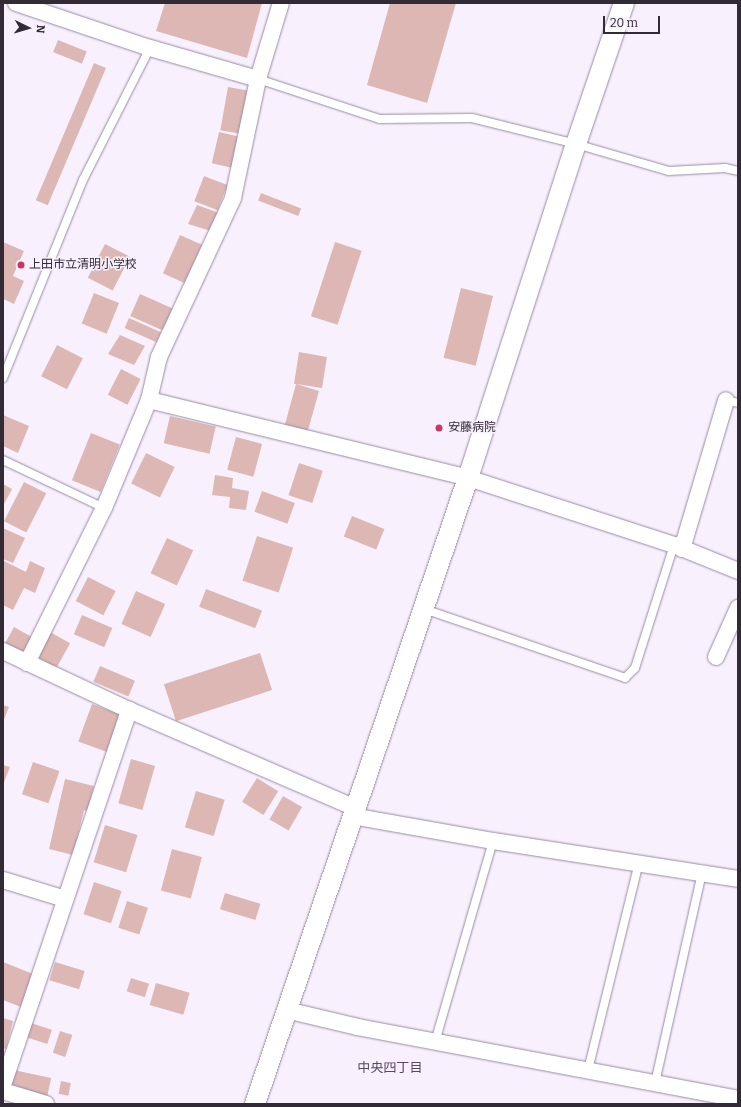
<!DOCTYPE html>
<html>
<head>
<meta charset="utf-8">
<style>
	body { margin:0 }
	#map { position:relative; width:741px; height:1107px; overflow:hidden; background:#f8f1fd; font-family:Bitter,"Noto Sans JP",serif }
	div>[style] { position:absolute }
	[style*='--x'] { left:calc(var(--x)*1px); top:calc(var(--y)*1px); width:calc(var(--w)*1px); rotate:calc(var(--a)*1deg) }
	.building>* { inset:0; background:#ddb7b4; transform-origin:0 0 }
	.roads { filter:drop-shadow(0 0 1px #9b89a4) drop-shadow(0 0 1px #9b89a4) }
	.service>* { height:8px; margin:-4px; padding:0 4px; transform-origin:4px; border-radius:4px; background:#fff }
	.minor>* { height:16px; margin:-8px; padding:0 8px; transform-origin:8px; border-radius:8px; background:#fff }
	.tertiary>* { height:20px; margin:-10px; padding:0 10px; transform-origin:10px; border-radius:10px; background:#fff }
	.dots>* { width:11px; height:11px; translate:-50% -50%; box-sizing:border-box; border:2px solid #f8f1fd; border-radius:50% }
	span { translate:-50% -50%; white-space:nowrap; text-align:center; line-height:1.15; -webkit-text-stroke:3px #f8f1fd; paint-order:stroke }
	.poi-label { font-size:12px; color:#322b36 }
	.left { translate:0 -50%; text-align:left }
	.neighbourhood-label { font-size:13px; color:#57475f }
	.frame { position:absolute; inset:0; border:4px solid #322b36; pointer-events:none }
	.north { position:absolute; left:8px; top:8px; width:40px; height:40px; -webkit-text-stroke:3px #f8f1fd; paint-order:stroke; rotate:95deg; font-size:11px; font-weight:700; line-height:16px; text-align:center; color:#322b36 }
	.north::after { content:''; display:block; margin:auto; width:14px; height:18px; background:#322b36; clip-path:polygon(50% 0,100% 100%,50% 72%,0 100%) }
	.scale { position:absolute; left:603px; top:16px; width:57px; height:18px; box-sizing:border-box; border:2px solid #322b36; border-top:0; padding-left:5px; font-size:12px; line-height:14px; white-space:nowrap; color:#322b36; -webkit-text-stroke:3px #f8f1fd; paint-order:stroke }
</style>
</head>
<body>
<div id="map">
	<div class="building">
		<i style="clip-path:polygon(165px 3px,262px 3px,247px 58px,156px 31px)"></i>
		<i style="clip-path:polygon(390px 3px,456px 3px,427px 103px,367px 85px)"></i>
		<i style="left:58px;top:40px;width:31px;height:13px;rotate:22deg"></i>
		<i style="left:94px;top:63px;width:13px;height:149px;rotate:23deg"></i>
		<i style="left:228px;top:87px;width:23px;height:44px;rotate:10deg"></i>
		<i style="left:219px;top:132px;width:23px;height:32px;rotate:13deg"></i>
		<i style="left:204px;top:176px;width:25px;height:27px;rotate:21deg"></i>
		<i style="left:261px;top:193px;width:43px;height:8px;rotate:21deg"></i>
		<i style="clip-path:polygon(197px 205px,219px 213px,211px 231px,188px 224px)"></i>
		<i style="left:180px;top:235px;width:24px;height:42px;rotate:24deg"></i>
		<i style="clip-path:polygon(3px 242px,24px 251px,13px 276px,24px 281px,14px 304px,3px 299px)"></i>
		<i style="left:335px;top:242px;width:28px;height:78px;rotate:18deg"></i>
		<i style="left:105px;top:244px;width:28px;height:38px;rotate:27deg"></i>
		<i style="left:461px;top:288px;width:33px;height:72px;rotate:14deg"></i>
		<i style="left:94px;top:293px;width:27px;height:33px;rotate:22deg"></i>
		<i style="left:140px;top:294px;width:42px;height:24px;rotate:24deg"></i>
		<i style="left:129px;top:318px;width:35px;height:11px;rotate:24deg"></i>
		<i style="clip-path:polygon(120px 335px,145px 346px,134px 365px,108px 354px)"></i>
		<i style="left:57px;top:345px;width:29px;height:35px;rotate:27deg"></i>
		<i style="clip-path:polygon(299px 352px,327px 357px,322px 388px,296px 384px,319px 391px,307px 434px,284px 428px,296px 384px,294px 384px)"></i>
		<i style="left:121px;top:369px;width:22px;height:29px;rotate:27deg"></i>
		<i style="clip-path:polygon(3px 415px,29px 426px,18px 453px,3px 446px)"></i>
		<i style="left:170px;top:416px;width:47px;height:28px;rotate:13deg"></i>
		<i style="left:91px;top:433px;width:31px;height:51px;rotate:22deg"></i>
		<i style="left:236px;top:437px;width:27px;height:34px;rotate:15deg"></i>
		<i style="left:146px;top:453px;width:32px;height:34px;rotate:26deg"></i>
		<i style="left:299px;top:463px;width:25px;height:34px;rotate:18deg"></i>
		<i style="clip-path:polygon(215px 475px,233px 478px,232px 488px,249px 491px,246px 510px,229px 508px,230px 497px,212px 495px)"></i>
		<i style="left:24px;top:482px;width:25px;height:44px;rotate:27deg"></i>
		<i style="clip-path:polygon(3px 484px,12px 489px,3px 506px)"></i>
		<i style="left:262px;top:491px;width:35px;height:22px;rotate:20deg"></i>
		<i style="left:352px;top:516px;width:35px;height:22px;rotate:22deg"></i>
		<i style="clip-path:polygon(3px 528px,25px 538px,13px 563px,3px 559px)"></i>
		<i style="left:257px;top:536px;width:38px;height:47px;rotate:18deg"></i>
		<i style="left:167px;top:538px;width:29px;height:39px;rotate:25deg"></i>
		<i style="clip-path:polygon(4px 561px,26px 572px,30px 561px,45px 568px,35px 593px,24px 588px,13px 610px,3px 605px)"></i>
		<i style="left:88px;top:577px;width:31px;height:27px;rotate:27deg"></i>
		<i style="left:206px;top:589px;width:60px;height:19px;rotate:21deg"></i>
		<i style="left:136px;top:591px;width:32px;height:36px;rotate:24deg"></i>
		<i style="left:82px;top:615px;width:33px;height:21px;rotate:23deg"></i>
		<i style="left:14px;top:627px;width:21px;height:18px;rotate:29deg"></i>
		<i style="left:50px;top:632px;width:23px;height:28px;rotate:29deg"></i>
		<i style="left:260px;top:653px;width:39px;height:101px;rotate:72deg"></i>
		<i style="left:100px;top:666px;width:38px;height:17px;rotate:23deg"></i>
		<i style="left:92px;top:704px;width:32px;height:40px;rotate:20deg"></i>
		<i style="clip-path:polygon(3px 705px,9px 707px,3px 722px)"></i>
		<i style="left:131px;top:759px;width:25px;height:46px;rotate:16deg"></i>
		<i style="left:33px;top:762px;width:28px;height:34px;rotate:19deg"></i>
		<i style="clip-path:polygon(3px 765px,10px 767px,3px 785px)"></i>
		<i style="left:257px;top:778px;width:25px;height:28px;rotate:32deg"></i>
		<i style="clip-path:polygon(65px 779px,94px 786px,88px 811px,84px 810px,73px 855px,49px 849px)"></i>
		<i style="left:196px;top:791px;width:30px;height:38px;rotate:17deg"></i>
		<i style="left:283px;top:796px;width:22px;height:27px;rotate:30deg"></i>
		<i style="left:105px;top:825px;width:34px;height:39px;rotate:17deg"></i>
		<i style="left:172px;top:849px;width:31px;height:43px;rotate:15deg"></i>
		<i style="left:94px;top:882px;width:29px;height:34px;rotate:18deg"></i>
		<i style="left:225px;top:893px;width:37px;height:17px;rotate:17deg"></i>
		<i style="left:127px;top:901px;width:22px;height:28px;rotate:18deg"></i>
		<i style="clip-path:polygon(3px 962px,33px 974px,21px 1007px,3px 1000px)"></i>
		<i style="left:55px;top:962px;width:31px;height:19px;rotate:17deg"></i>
		<i style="left:131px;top:978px;width:19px;height:14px;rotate:18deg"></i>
		<i style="left:156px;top:983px;width:35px;height:23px;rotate:16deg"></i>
		<i style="clip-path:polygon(3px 1018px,13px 1021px,6px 1049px,3px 1048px)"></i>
		<i style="left:31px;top:1023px;width:22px;height:15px;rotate:18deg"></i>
		<i style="left:60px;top:1031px;width:13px;height:23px;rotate:18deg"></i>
		<i style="left:14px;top:1070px;width:38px;height:19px;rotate:12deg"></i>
		<i style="left:61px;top:1081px;width:10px;height:13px;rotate:11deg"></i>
	</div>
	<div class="roads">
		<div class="service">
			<i style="--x:258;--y:79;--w:128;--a:18.2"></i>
			<i style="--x:380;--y:119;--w:92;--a:-0.6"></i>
			<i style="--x:472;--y:118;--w:107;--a:14"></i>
			<i style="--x:576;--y:144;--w:97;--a:16.2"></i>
			<i style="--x:669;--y:171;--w:56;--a:-3.1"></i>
			<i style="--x:725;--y:168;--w:13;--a:13"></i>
			<i style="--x:3;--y:378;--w:214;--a:-68"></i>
			<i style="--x:83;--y:180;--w:148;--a:-63.1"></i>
			<i style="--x:726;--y:400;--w:12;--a:14"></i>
			<i style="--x:3;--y:460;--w:112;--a:25.4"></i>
			<i style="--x:424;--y:609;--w:213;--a:18.9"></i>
			<i style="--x:625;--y:678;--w:14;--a:-45"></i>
			<i style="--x:635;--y:668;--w:129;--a:-72.4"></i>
			<i style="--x:435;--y:1042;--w:209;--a:-73.9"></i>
			<i style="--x:588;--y:1070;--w:213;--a:-76.2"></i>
			<i style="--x:655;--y:1083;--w:215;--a:-77.4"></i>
		</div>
		<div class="minor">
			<i style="--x:16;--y:3;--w:141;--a:18.6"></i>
			<i style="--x:150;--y:48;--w:112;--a:16"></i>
			<i style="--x:149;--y:400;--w:328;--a:13.7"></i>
			<i style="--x:468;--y:478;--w:217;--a:18"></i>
			<i style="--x:674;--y:545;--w:69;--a:22.1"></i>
			<i style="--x:682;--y:549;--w:155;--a:-73.5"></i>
			<i style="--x:3;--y:651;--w:139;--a:25.1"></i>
			<i style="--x:129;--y:710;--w:246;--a:23.4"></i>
			<i style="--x:716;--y:657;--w:54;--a:-65.8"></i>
			<i style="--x:27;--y:663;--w:173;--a:-63.6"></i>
			<i style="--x:104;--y:508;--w:117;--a:-67.4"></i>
			<i style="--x:149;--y:400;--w:44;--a:-76.9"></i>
			<i style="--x:159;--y:357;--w:175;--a:-65"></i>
			<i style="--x:233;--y:198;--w:122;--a:-78.1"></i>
			<i style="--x:258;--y:79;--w:79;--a:-73.2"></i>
			<i style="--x:352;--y:816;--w:143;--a:10.1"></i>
			<i style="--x:493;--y:841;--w:248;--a:8.8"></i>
			<i style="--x:3;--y:880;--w:65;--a:17"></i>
			<i style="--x:286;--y:1010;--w:74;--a:13.3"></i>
			<i style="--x:358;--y:1027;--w:387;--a:10.7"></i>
			<i style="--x:3;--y:1085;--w:396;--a:-71.4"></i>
			<i style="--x:3;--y:1091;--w:45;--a:16.8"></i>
		</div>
		<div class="tertiary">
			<i style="--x:255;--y:1104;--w:661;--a:-71.21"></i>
			<i style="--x:468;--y:478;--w:351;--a:-72.1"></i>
			<i style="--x:576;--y:144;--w:149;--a:-71.2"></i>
		</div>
	</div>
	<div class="dots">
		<i style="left:21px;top:265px;background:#c63863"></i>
		<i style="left:439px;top:428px;background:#c63863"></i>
	</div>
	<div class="poi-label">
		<span class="left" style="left:29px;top:265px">上田市立清明小学校</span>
		<span class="left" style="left:448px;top:428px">安藤病院</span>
	</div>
	<div class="neighbourhood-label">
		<span style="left:390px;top:1068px">中央四丁目</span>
	</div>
	<div class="frame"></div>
	<div class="north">N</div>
	<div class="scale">20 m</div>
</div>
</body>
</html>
